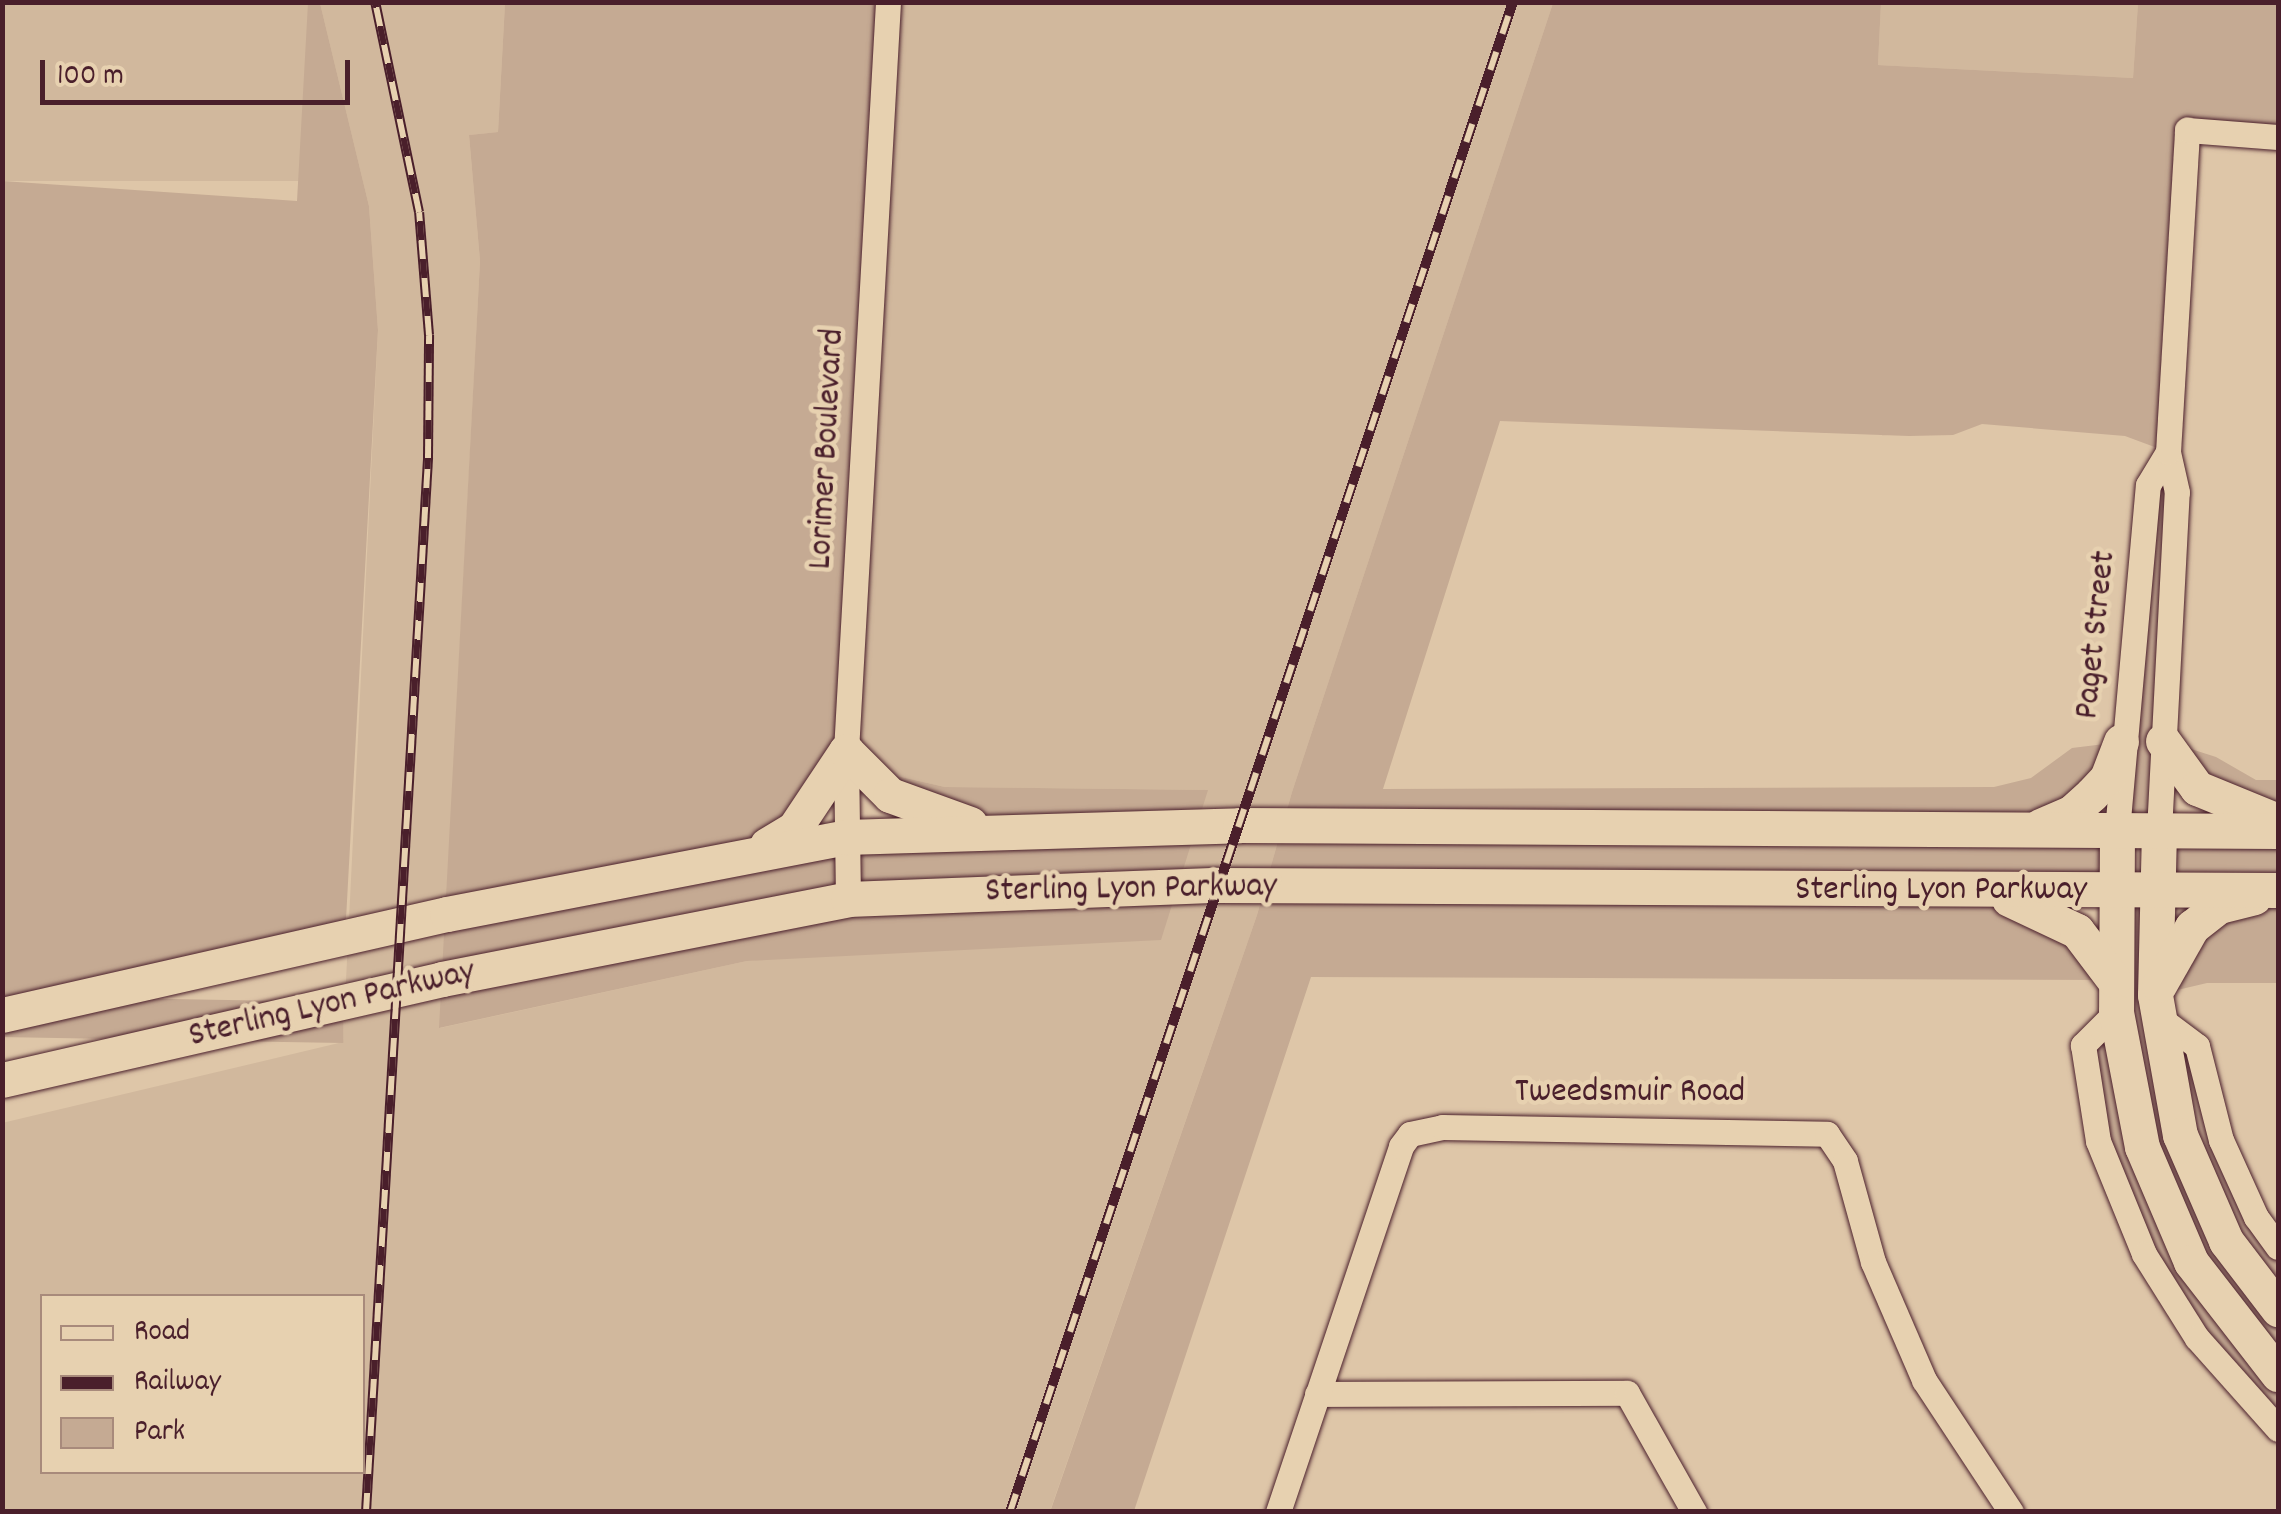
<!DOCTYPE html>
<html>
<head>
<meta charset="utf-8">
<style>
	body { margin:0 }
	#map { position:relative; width:2281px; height:1514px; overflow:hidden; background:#dec6a8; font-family:Dekko,sans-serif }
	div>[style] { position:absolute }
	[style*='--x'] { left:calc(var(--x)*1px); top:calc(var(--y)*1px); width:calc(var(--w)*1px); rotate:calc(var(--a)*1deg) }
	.built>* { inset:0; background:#d1b89d; transform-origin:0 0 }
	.green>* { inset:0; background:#c5aa93; transform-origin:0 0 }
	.roads { filter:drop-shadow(0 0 2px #4a1f2b) drop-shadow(0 0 2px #4a1f2b) }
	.street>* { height:25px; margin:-12.5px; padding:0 12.5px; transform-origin:12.5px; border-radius:12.5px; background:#e7d1b0 }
	.secondary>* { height:35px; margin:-17.5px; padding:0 17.5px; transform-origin:17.5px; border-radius:17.5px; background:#e7d1b0 }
	.rail>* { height:10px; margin-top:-5px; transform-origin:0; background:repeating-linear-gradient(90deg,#e7d1b0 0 19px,#4a1f2b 0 38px); box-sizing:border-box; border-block:2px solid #4a1f2b }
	span { translate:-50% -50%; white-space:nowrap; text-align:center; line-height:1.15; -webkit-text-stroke:9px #e7d1b0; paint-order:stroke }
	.street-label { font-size:35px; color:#4a1f2b }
	.frame { position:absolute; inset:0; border:5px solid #4a1f2b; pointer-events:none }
	.legend { position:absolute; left:40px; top:1294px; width:325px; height:180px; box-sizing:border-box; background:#e7d1b0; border:2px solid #a88a7b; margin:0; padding:12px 18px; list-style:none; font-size:30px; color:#4a1f2b }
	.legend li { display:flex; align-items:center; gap:20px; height:50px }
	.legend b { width:50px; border:2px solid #a88a7b }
	.scale { position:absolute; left:40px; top:60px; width:310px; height:45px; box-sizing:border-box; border:5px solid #4a1f2b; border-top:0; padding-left:12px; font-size:30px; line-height:35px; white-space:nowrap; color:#4a1f2b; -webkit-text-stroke:8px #e7d1b0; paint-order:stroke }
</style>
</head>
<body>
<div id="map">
	<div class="built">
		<i style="left:2px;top:3px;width:306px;height:178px"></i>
		<i style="clip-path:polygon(evenodd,320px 3px,505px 3px,498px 132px,469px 135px,480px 261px,440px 1028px,747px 961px,858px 950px,1195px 826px,1207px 790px,945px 787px,897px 776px,846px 751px,888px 3px,1553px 3px,1292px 792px,1257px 915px,1050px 1511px,3px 1511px,2px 1123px,343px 1042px,378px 330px,369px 206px,320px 3px,42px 1296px,362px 1296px,362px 1472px,42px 1472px,42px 1296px)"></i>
		<i style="clip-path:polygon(1881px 3px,2138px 3px,2133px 78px,1878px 65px)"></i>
	</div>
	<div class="green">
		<i style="clip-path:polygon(308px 3px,320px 3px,369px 206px,378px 330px,345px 938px,2px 1015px,2px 181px,297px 201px)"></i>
		<i style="clip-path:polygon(evenodd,505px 3px,888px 3px,846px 751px,897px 776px,945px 787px,1208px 790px,1161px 940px,747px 961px,439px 1028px,480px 261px,469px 135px,498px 132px,505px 3px,865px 776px,990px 831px,767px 846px,865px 776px)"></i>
		<i style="clip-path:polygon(evenodd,1553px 3px,1881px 3px,1878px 65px,2133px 78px,2138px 3px,2278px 3px,2278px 137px,2188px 130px,2163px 740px,2216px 757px,2256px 780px,2278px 780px,2278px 821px,2253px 814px,2163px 743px,2159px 831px,2278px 831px,2278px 983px,2207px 983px,2156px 995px,2185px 1034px,2221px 1140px,2278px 1247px,2278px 1429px,2197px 1338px,2098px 1141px,2090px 1031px,2114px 980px,1311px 977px,1134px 1511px,1050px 1512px,1257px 915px,1292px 792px,1553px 3px,1500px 421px,1909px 436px,1953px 435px,1982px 424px,2125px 436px,2168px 452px,2148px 485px,2121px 742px,2072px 748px,2031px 778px,1994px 787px,1383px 789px,1500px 421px,1553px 3px,2121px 746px,2117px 831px,2033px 829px,2121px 746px,1553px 3px,2117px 831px,2159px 832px,2155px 889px,2116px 892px,2117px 831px,1553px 3px,2156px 889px,2219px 906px,2156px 992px,2156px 889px,1553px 3px,2115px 892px,2100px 955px,1993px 893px,2115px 892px)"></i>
		<i style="left:344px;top:1002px;width:41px;height:351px;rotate:91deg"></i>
	</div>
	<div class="roads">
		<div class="street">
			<i style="--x:2117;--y:831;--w:347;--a:-84.9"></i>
			<i style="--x:2148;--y:485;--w:39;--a:-59"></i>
			<i style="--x:2159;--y:831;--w:339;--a:-87"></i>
			<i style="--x:2177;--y:492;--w:41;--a:-102.7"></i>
			<i style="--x:2168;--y:452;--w:323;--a:-86.6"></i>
			<i style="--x:2187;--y:130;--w:91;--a:4.4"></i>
			<i style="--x:848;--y:899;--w:148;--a:-90.8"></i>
			<i style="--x:846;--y:751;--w:750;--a:-86.79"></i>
			<i style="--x:2116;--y:1012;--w:47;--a:135"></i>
			<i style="--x:2083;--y:1045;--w:97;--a:81.1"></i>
			<i style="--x:2098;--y:1141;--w:122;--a:67.8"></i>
			<i style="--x:2144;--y:1254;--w:99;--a:57.8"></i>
			<i style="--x:2197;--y:1338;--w:122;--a:48.3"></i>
			<i style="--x:2157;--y:1016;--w:50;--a:36.9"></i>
			<i style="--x:2197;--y:1046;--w:97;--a:75.7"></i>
			<i style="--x:2221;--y:1140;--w:85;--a:65.6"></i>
			<i style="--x:2256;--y:1217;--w:37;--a:54"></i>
			<i style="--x:1317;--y:1394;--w:310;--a:-0.2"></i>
			<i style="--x:1627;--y:1393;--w:137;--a:60.6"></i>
			<i style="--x:1278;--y:1512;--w:386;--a:-71.4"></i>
			<i style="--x:1401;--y:1146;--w:15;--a:-53"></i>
			<i style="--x:1410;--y:1134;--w:33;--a:-12"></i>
			<i style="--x:1442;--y:1127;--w:385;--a:1"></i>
			<i style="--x:1827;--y:1134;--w:32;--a:56"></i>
			<i style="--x:1845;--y:1161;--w:105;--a:74.5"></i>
			<i style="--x:1873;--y:1262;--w:129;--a:66.6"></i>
			<i style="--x:1924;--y:1380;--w:158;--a:56.6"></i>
		</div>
		<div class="secondary">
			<i style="--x:2163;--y:741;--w:58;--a:54.1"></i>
			<i style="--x:2197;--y:788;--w:87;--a:22.2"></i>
			<i style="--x:2040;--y:826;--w:34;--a:-23"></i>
			<i style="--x:2071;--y:813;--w:28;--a:-42"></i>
			<i style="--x:2092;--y:794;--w:22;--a:-47"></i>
			<i style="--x:2107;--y:778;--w:39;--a:-69"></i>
			<i style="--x:2117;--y:831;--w:181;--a:90.3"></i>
			<i style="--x:2116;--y:1012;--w:137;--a:79.1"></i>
			<i style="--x:2142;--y:1147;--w:125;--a:66.9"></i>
			<i style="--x:2191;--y:1262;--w:142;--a:52.2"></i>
			<i style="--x:2159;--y:831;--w:164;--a:91.4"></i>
			<i style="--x:2155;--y:995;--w:142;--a:79.9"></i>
			<i style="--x:2180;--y:1135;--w:116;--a:66.5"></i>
			<i style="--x:2226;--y:1241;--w:86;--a:52.6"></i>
			<i style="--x:767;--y:845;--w:31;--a:-31"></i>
			<i style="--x:794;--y:829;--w:94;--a:-56.3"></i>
			<i style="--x:846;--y:751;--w:62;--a:45"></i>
			<i style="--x:890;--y:795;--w:85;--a:19.9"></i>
			<i style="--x:2009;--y:899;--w:75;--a:25.2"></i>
			<i style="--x:2077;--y:931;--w:61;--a:52.9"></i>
			<i style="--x:2159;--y:985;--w:67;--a:-60.4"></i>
			<i style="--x:2192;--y:927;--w:34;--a:-38"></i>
			<i style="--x:2219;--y:906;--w:36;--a:-14"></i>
			<i style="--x:2;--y:1015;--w:456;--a:-12.8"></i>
			<i style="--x:447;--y:914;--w:405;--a:-10.9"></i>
			<i style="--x:845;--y:837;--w:395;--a:-1.7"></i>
			<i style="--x:1240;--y:825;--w:1038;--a:0.33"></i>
			<i style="--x:2;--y:1080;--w:451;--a:-12.9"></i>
			<i style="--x:442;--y:979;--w:414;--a:-11.1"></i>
			<i style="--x:848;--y:899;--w:370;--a:-2.2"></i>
			<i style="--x:1218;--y:885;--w:1060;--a:0.27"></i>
		</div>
	</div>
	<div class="rail">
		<i style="--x:366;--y:1512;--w:1056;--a:-86.63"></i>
		<i style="--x:428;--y:458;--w:123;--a:-89.5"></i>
		<i style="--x:429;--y:335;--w:123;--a:-94.6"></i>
		<i style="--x:419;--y:212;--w:215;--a:-101.8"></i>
		<i style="--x:1010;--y:1512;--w:1592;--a:-71.58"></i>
	</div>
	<div class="street-label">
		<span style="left:828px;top:449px;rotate:-87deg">Lorimer Boulevard</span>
		<span style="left:2097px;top:635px;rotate:-84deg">Paget Street</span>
		<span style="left:1131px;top:890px;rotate:-1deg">Sterling Lyon Parkway</span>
		<span style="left:1941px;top:891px">Sterling Lyon Parkway</span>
		<span style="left:332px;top:1005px;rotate:-13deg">Sterling Lyon Parkway</span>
		<span style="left:1630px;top:1093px">Tweedsmuir Road</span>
	</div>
	<div class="frame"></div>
	<ul class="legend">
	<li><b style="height:12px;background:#e7d1b0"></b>Road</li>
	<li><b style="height:12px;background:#4a1f2b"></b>Railway</li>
	<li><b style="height:28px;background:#c5aa93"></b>Park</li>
	</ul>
	<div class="scale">100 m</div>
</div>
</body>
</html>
